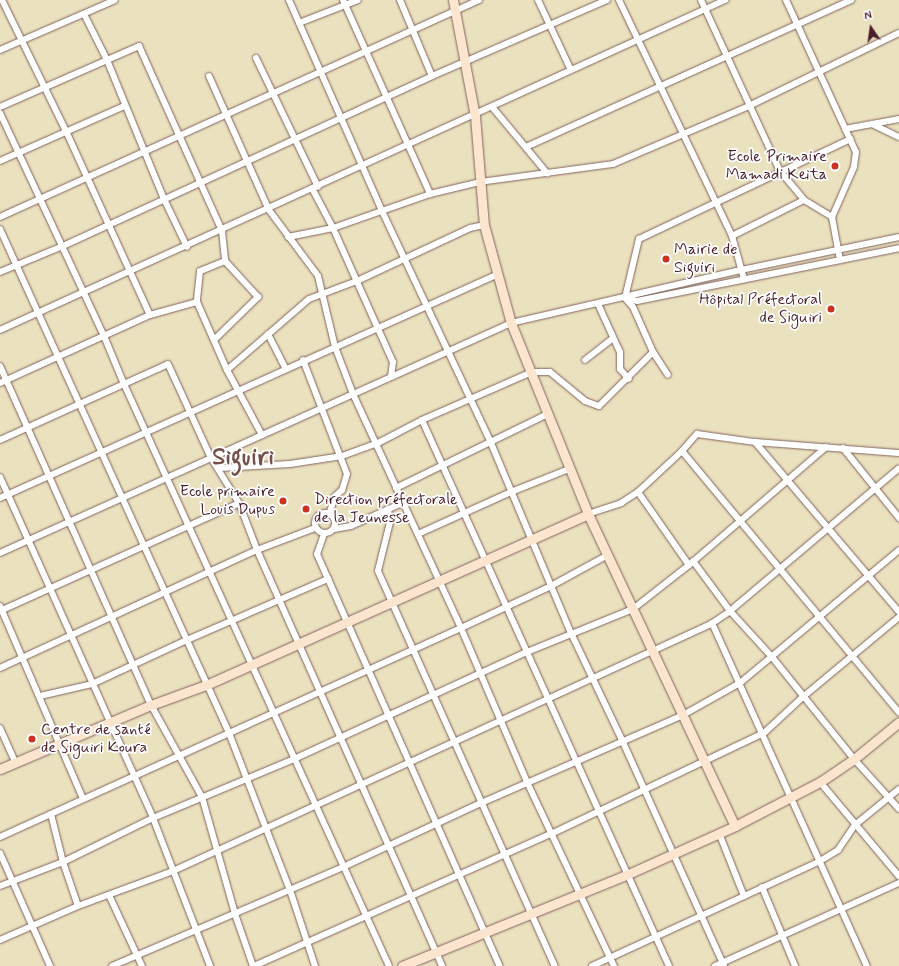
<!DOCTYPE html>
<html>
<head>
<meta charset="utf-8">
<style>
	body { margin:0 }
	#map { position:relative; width:899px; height:966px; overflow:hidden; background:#eae1be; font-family:Mynerve,sans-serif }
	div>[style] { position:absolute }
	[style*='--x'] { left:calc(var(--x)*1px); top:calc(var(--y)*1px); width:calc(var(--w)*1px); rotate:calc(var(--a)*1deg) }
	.roads { filter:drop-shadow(0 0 1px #82635e) drop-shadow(0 0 1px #82635e) }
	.street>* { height:6px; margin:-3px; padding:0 3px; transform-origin:3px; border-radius:3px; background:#fff }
	.street>.ring { margin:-3px; padding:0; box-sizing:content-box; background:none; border:6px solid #fff; border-radius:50% }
	.secondary>* { height:9px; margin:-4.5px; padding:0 4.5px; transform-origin:4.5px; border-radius:4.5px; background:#fbe5cf }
	.dots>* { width:11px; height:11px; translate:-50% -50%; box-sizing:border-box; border:2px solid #fff; border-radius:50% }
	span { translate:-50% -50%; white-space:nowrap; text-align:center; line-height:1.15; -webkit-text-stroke:3.5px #fff; paint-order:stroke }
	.poi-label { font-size:16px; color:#4a1f2b }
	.right { translate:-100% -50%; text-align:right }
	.left { translate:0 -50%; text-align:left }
	.town-label { font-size:24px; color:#764f49; font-weight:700 }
	.north { position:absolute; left:851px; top:8px; width:40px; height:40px; -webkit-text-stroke:3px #fff; paint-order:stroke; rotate:347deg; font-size:11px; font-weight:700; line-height:16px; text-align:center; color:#4a1f2b }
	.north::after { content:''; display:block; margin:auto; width:14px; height:18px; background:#4a1f2b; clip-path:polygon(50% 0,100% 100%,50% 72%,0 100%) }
</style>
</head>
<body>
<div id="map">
	<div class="roads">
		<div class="street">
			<i style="--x:2;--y:0;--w:146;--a:64"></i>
			<i style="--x:66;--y:131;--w:202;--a:65.5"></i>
			<i style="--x:289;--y:0;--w:231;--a:66.2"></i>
			<i style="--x:382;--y:211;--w:256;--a:64.8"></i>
			<i style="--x:491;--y:443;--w:206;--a:67.2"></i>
			<i style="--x:571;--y:633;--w:119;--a:64.5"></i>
			<i style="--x:622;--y:740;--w:248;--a:65.7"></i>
			<i style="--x:343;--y:0;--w:213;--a:65.8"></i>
			<i style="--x:400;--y:0;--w:82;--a:67.2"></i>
			<i style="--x:538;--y:0;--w:77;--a:64.8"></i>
			<i style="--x:619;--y:0;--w:262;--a:64.4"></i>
			<i style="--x:732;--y:236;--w:45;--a:74.4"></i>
			<i style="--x:701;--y:0;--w:188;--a:65.2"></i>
			<i style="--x:780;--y:171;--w:38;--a:50"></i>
			<i style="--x:804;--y:200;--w:33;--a:31"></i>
			<i style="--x:832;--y:217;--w:44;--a:79.5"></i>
			<i style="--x:786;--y:0;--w:167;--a:65.3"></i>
			<i style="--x:856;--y:152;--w:15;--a:98"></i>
			<i style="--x:854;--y:167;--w:55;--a:113.7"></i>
			<i style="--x:84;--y:14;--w:51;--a:63.4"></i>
			<i style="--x:107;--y:60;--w:150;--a:67.7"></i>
			<i style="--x:164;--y:199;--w:53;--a:64.4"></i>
			<i style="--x:299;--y:23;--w:63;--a:-21.3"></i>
			<i style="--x:0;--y:50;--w:125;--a:-23.5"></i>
			<i style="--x:256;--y:58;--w:143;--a:64.3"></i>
			<i style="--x:209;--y:76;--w:147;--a:65.9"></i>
			<i style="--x:269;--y:210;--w:82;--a:53.4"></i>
			<i style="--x:318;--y:276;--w:73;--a:76.5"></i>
			<i style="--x:335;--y:347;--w:50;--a:69"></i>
			<i style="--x:353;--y:394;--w:258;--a:65.2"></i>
			<i style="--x:461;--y:628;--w:168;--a:66.8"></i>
			<i style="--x:527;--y:782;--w:204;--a:64.7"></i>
			<i style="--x:0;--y:107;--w:152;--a:-23.7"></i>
			<i style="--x:139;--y:46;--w:203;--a:65.8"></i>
			<i style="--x:222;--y:231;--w:30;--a:84"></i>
			<i style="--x:225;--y:261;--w:27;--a:158"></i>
			<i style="--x:200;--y:271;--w:31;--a:96"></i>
			<i style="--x:197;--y:302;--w:74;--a:66.2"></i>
			<i style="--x:227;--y:370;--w:74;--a:61.7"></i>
			<i style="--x:493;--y:108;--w:85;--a:50.3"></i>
			<i style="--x:0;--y:113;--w:246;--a:65"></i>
			<i style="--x:104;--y:336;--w:52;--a:67.4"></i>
			<i style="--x:124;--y:384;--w:639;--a:65.52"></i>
			<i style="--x:872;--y:124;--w:30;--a:26"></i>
			<i style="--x:845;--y:129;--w:55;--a:-10.5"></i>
			<i style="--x:526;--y:147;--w:357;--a:-24.3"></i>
			<i style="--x:0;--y:161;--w:136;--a:-23.9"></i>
			<i style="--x:313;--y:190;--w:43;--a:62.2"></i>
			<i style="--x:333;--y:228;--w:147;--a:65.9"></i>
			<i style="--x:393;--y:362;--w:15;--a:98"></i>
			<i style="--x:0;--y:217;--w:526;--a:-24.37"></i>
			<i style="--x:0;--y:229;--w:554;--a:65.56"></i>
			<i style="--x:229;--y:733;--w:168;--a:68.8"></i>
			<i style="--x:290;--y:890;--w:80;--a:71.8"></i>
			<i style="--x:732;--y:236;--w:80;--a:-26.6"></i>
			<i style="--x:288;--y:237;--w:46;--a:-11.3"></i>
			<i style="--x:333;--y:228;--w:103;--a:-19.3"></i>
			<i style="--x:430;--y:194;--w:51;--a:-13.5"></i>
			<i style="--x:480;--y:182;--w:134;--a:-7.7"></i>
			<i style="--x:613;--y:164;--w:148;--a:-23.1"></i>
			<i style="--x:749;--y:106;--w:167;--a:-26"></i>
			<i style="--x:0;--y:272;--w:68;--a:-22.4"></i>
			<i style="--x:63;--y:246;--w:406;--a:-24.7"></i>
			<i style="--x:432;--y:76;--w:191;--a:-23.5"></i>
			<i style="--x:625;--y:298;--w:61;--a:-76.7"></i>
			<i style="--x:639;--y:239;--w:234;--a:-25.3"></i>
			<i style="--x:625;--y:298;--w:12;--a:14"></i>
			<i style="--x:637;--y:301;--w:267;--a:-11.4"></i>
			<i style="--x:625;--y:298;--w:12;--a:48"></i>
			<i style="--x:633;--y:307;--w:49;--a:66"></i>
			<i style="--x:653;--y:352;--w:27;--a:57"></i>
			<i style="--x:598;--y:304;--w:53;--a:65.4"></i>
			<i style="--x:620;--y:352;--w:17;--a:90"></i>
			<i style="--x:620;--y:369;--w:13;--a:48"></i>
			<i style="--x:0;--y:330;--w:797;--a:-24.47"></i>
			<i style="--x:268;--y:334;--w:38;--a:63"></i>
			<i style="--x:214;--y:340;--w:62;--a:-44.3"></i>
			<i style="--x:258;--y:297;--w:49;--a:-132.5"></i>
			<i style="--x:303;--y:360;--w:122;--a:68.9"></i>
			<i style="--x:347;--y:474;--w:17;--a:107"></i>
			<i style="--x:342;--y:490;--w:9;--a:139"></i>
			<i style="--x:335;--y:496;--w:19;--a:108"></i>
			<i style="--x:585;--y:360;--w:34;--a:-38"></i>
			<i style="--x:0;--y:366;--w:371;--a:66"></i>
			<i style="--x:151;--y:705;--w:105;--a:61"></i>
			<i style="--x:202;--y:797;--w:122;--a:74.2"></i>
			<i style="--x:235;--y:914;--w:55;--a:70.9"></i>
			<i style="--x:227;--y:370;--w:108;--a:-40.9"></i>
			<i style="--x:309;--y:299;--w:51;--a:-20.6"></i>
			<i style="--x:357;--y:281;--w:125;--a:-25.1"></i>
			<i style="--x:470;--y:228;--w:14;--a:-12"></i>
			<i style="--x:0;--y:383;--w:165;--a:-24.4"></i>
			<i style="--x:150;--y:315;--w:49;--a:-15.5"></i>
			<i style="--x:422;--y:420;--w:599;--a:65.66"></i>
			<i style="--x:0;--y:440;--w:184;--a:-24.3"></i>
			<i style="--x:168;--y:364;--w:103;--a:65.4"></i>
			<i style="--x:211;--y:458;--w:53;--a:58.1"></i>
			<i style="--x:239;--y:503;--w:50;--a:69"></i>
			<i style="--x:257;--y:550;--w:455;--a:66"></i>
			<i style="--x:755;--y:442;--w:223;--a:49.7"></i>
			<i style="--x:843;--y:448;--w:90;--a:51.3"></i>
			<i style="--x:682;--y:451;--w:339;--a:50.3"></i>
			<i style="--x:220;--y:468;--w:70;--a:-3.3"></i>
			<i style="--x:290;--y:464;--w:53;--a:-8.7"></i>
			<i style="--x:342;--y:456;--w:38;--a:-20"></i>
			<i style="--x:378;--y:443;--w:50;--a:-27.6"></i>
			<i style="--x:422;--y:420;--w:120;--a:-23.6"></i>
			<i style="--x:532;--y:372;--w:18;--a:0"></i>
			<i style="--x:550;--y:372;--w:45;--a:39.6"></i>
			<i style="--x:585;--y:401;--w:15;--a:20"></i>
			<i style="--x:599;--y:406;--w:76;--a:-45"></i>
			<i style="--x:0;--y:477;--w:374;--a:65.8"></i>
			<i style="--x:153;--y:818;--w:159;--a:68.9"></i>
			<i style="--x:396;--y:488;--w:167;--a:-26"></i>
			<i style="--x:638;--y:492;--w:89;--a:55.1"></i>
			<i style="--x:0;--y:498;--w:544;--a:-24.21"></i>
			<i style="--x:388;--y:509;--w:13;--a:81"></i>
			<i style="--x:390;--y:522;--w:50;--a:103.8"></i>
			<i style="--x:378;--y:571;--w:433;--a:65.9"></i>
			<i class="ring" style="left:315px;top:513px;width:14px;height:14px"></i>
			<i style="--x:588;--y:514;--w:35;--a:-18"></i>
			<i style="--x:621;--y:503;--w:20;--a:-33"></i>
			<i style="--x:638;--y:492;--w:60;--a:-43"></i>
			<i style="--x:682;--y:451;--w:23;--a:-49"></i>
			<i style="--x:697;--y:434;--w:59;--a:7.9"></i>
			<i style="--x:755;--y:442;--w:144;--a:4.4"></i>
			<i style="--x:334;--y:529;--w:17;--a:-10"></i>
			<i style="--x:351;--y:526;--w:56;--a:-24.3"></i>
			<i style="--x:324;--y:534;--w:21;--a:109"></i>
			<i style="--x:317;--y:554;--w:451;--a:66.1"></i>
			<i style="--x:418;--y:534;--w:102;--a:-24.3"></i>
			<i style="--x:511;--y:492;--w:62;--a:-21.6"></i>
			<i style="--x:0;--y:553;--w:560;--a:-24.23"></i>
			<i style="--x:511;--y:323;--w:236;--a:-13"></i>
			<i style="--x:741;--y:270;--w:161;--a:-11.8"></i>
			<i style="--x:693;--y:561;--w:62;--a:53.5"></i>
			<i style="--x:730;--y:611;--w:62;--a:47.6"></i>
			<i style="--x:772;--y:657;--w:131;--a:51.2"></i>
			<i style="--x:854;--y:759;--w:67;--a:48"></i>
			<i style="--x:0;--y:606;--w:210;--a:66.7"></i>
			<i style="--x:0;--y:611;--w:262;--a:-24.3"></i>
			<i style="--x:712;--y:623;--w:376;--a:65.7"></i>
			<i style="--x:0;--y:668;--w:283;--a:-24.7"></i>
			<i style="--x:257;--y:550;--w:62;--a:-20.8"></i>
			<i style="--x:40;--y:696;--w:53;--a:-13"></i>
			<i style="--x:92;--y:684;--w:105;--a:-24.9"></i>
			<i style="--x:187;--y:640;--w:154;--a:-23.4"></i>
			<i style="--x:0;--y:728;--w:37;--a:66"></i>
			<i style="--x:820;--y:782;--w:123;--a:50"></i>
			<i style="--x:51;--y:814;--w:49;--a:76"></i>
			<i style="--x:63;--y:862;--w:46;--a:71.2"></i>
			<i style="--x:719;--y:833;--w:68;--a:68.4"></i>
			<i style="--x:0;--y:837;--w:506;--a:-24.39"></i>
			<i style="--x:461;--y:628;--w:99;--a:-25"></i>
			<i style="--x:551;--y:586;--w:65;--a:-28.5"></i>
			<i style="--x:0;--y:853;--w:124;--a:66.1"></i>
			<i style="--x:0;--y:886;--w:67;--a:-20.9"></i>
			<i style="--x:63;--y:862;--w:100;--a:-26.1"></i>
			<i style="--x:153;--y:818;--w:153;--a:-22.7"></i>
			<i style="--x:294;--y:759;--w:256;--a:-24.7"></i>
			<i style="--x:527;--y:652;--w:114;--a:-22.1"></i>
			<i style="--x:633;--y:609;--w:71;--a:-38.2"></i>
			<i style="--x:689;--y:565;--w:181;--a:-40.7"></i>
			<i style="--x:762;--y:887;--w:86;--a:67.3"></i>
			<i style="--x:109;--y:895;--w:78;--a:65.1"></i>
			<i style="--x:0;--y:940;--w:85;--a:-23.6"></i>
			<i style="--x:78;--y:906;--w:101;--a:-20.2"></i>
			<i style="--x:173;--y:871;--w:592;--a:-24.66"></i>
			<i style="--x:711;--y:624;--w:23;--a:-34"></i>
			<i style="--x:730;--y:611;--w:221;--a:-40.2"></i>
			<i style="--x:112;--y:966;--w:251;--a:-23.2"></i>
			<i style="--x:343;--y:867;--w:152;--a:-24.9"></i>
			<i style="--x:481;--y:803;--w:220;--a:-23.5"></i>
			<i style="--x:683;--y:715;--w:65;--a:-29.3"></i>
			<i style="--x:740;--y:683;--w:207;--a:-39.9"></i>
			<i style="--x:254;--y:966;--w:325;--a:-24"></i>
			<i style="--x:551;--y:834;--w:236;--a:-25.4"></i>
			<i style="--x:764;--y:733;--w:54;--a:-42.8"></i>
			<i style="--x:804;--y:696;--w:124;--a:-39.7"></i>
			<i style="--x:592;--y:966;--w:251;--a:-24.7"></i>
			<i style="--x:820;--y:861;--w:21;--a:-31"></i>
			<i style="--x:838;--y:850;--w:30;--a:-56"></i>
			<i style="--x:855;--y:825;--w:57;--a:-39.3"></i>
			<i style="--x:715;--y:966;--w:202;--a:-24.3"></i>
		</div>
		<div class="secondary">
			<i style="--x:453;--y:0;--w:118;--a:79.3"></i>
			<i style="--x:475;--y:116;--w:109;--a:85.3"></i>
			<i style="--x:484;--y:225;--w:102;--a:74.6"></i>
			<i style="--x:511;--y:323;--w:206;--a:68"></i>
			<i style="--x:588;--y:514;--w:345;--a:64.8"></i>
			<i style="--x:0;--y:769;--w:164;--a:-23"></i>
			<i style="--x:151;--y:705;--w:59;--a:-20"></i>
			<i style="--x:206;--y:685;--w:419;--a:-24.1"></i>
			<i style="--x:402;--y:966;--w:242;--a:-22.1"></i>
			<i style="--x:626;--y:875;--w:120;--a:-24.2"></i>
			<i style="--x:735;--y:826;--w:96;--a:-27.4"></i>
			<i style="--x:820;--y:782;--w:41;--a:-34.1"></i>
			<i style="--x:854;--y:759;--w:58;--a:-39.4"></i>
		</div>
	</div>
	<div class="dots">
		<i style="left:835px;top:166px;background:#c8321e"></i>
		<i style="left:666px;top:259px;background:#c8321e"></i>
		<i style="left:831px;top:309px;background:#c8321e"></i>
		<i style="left:283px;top:501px;background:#c8321e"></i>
		<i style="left:306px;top:509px;background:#c8321e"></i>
		<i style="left:32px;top:739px;background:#c8321e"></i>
	</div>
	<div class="poi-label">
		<span class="right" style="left:827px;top:166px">Ecole Primaire<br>Mamadi Keita</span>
		<span class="left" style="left:674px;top:259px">Mairie de<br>Siguiri</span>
		<span class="right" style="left:822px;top:309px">Hôpital Préfectoral<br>de Siguiri</span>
		<span class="right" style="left:275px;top:501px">Ecole primaire<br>Louis Dupus</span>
		<span class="left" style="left:314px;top:509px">Direction préfectorale<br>de la Jeunesse</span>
		<span class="left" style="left:41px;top:739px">Centre de santé<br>de Siguiri Koura</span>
	</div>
	<div class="town-label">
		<span style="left:243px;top:458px">Siguiri</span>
	</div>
	<div class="north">N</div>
</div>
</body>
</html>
